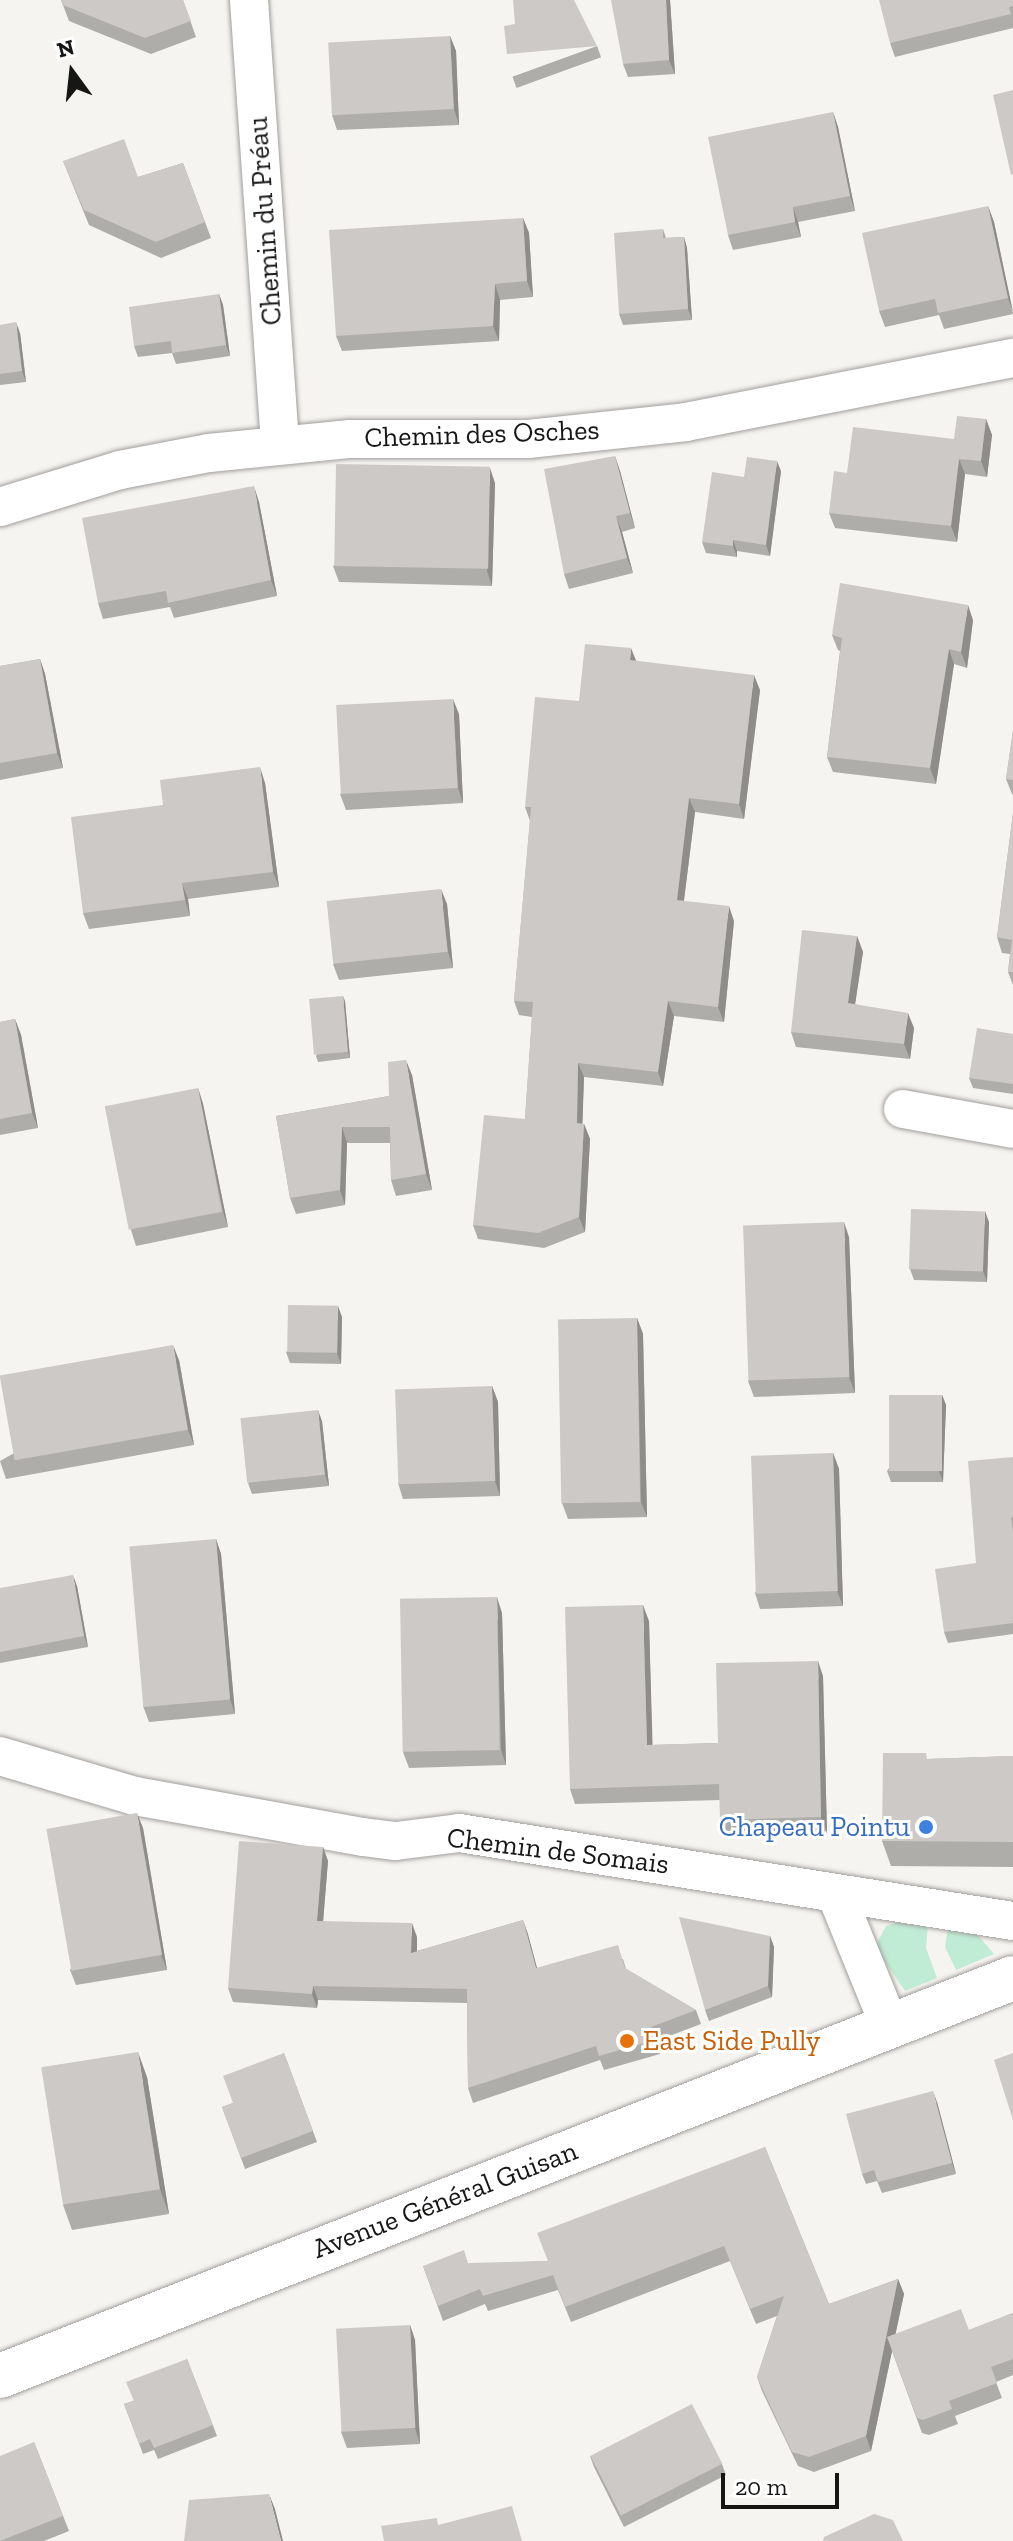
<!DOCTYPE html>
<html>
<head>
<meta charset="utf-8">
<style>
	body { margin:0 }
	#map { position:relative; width:1013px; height:2541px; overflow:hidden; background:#f6f4f1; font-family:"Zilla Slab",serif }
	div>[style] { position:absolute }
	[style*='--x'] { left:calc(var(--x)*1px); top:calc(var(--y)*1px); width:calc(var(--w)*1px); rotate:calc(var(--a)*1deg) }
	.green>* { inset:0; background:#c0ecd5 }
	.roads { filter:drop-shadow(0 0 2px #a19e9c) drop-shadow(0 0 2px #a19e9c) }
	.street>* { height:38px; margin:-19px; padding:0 19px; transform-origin:19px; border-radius:19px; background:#fff }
	.secondary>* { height:44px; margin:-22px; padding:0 22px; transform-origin:22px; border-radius:22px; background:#fff }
	.wall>* { inset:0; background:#afadaa; transform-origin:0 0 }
	.shaded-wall>* { inset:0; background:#8f8d8b }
	.building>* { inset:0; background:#ccc9c6; transform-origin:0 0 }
	.dots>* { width:22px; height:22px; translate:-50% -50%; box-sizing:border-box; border:4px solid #fff; border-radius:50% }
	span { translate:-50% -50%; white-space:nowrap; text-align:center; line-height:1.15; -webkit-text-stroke:6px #fff; paint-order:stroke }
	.street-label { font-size:28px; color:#161615 }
	.shop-label { font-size:28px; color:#366cbe }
	.right { translate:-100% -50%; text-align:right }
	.food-label { font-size:28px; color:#c56008 }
	.left { translate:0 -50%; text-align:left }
	.north { position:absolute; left:32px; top:32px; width:80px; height:80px; -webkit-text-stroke:6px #fff; paint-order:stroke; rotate:345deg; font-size:22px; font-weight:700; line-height:32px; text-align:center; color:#161615 }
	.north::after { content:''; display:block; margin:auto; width:28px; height:36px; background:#161615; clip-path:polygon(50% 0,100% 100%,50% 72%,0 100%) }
	.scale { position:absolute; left:721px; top:2473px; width:118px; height:36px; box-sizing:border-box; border:4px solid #161615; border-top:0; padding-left:10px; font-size:24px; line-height:28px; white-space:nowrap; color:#161615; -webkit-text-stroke:6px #fff; paint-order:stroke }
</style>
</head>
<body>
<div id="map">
	<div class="green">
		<i style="clip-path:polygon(904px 1921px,928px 1925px,926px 1948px,937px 1978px,905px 1991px,875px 1947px,886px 1926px)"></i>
		<i style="clip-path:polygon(948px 1927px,976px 1933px,994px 1954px,956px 1970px,945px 1947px)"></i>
	</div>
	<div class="roads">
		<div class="street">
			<i style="--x:249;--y:0;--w:444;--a:86"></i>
			<i style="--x:0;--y:507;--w:126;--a:-17.1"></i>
			<i style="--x:120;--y:470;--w:91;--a:-10.8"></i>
			<i style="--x:209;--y:453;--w:142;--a:-5.7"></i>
			<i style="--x:350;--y:439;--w:178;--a:0"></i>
			<i style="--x:528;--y:439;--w:159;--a:-6.1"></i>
			<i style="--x:686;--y:422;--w:333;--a:-11.1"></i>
			<i style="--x:903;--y:1109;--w:112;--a:10.3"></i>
			<i style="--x:0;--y:1756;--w:141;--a:16.5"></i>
			<i style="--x:135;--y:1796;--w:232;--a:10.2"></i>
			<i style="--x:363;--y:1837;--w:33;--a:7"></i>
			<i style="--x:396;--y:1841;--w:64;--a:-7.2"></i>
			<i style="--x:459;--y:1833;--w:561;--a:9.03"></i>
			<i style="--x:836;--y:1894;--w:144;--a:67.9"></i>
		</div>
		<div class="secondary">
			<i style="--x:0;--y:2376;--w:1088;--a:-21.45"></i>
		</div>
	</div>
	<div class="wall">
		<i style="clip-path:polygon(61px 0,183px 0,196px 37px,151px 54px,69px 21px)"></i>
		<i style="clip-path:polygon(670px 0,675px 74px,628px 77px,623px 64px)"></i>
		<i style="clip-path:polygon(1013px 0,1013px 28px,895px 57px,890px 43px)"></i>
		<i style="clip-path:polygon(450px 36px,456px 51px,459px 125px,337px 130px,332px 115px)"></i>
		<i style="left:597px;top:46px;width:12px;height:90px;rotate:70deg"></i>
		<i style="clip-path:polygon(833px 112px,838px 127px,855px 211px,798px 222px,801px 237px,733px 250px,728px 235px)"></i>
		<i style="clip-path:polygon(63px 161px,138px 177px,183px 163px,211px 238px,161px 258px,89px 225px)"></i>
		<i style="clip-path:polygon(988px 206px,994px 222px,1013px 314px,944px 329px,939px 315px,885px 327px,879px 311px)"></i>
		<i style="clip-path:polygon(523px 218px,529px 233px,533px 297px,500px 300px,499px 341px,342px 351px,336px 336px)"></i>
		<i style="clip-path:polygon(663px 229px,666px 238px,684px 237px,687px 248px,692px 320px,623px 325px,619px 314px)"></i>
		<i style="clip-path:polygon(219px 294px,223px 305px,230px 356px,176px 364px,172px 353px,138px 357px,134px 346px)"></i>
		<i style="clip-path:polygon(0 325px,20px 333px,26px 382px,0 385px)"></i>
		<i style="clip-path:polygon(986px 419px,992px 435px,987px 477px,965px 474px,957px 542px,835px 528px,829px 513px,847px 473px,954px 439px)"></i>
		<i style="clip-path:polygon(615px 456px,620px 471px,635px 528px,622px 532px,633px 573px,569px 589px,564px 574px)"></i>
		<i style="clip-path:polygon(781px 471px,770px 556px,737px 551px,737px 557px,706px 553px,702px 542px,744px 477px)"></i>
		<i style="clip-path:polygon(495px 483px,492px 586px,339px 582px,333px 566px)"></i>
		<i style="clip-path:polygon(259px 502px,277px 596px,174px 618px,170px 607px,103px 619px,98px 603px)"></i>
		<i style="clip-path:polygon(973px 620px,967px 668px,954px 664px,936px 784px,833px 772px,827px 757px,840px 651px,838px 650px,832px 635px)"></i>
		<i style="clip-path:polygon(40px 659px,45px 674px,63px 768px,0 780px,0 666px)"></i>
		<i style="clip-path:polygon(636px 661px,760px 690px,744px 819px,695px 812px,684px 901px,734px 921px,724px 1022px,674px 1016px,663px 1086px,584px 1077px,582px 1124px,584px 1124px,590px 1139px,585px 1232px,544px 1248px,478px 1239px,473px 1225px,525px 1119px,532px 1017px,519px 1015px,514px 1001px,530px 821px,525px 807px,579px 701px)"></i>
		<i style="clip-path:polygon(459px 714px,463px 803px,346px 810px,340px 794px)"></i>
		<i style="clip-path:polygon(1013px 731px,1013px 795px,1012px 794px,1006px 779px)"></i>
		<i style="clip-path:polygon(265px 783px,279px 887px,188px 899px,190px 916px,89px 929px,83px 913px,163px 805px)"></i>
		<i style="clip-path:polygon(1013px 813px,1013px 985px,1008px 972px,1010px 954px,1002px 953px,997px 937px)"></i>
		<i style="clip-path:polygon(447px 904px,453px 968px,339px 980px,333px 964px)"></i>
		<i style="clip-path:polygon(857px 936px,863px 952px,855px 1004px,914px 1028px,910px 1059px,796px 1047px,791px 1032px)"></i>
		<i style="clip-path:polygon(345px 1001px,350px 1058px,318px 1062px,316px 1056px)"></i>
		<i style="clip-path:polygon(15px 1019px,21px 1035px,38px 1128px,0 1135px,0 1022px)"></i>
		<i style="clip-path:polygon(1013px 1034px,1013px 1094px,973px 1088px,969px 1078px)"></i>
		<i style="clip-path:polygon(412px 1075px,432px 1190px,396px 1196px,391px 1180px,390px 1143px,347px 1143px,345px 1205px,296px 1214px,290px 1198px,276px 1116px,389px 1096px)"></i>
		<i style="clip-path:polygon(198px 1088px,203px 1104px,228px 1227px,136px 1246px,131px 1230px)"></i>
		<i style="clip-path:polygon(989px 1222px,987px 1282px,914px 1280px,910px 1269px)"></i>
		<i style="clip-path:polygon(849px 1237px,855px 1393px,754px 1397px,748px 1381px)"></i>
		<i style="clip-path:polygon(342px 1317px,341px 1364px,290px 1363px,286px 1352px)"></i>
		<i style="clip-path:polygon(637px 1318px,643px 1334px,647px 1517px,568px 1519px,562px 1503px)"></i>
		<i style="clip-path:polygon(179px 1360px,194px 1445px,6px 1479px,0 1461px)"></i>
		<i style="clip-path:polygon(492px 1386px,498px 1402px,500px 1496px,403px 1499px,398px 1483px)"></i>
		<i style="clip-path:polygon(942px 1395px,946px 1405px,943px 1482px,891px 1482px,887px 1471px)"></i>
		<i style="clip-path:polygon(322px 1421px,329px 1486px,252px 1494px,248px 1483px)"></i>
		<i style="clip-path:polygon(833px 1453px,839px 1469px,843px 1606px,760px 1609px,755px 1593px)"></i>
		<i style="clip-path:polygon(1013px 1457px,1013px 1634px,948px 1643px,944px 1632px,976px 1563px)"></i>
		<i style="clip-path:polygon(216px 1539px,221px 1554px,235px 1714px,149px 1722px,143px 1706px)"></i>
		<i style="clip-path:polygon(77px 1586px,88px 1647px,0 1663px,0 1588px)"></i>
		<i style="clip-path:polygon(502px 1613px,506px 1765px,409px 1768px,403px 1752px)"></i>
		<i style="clip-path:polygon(649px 1621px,652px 1745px,718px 1743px,823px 1676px,827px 1833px,726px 1835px,720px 1820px,720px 1800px,575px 1804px,570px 1789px)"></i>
		<i style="clip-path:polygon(1013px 1756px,1013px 1867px,891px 1866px,882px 1841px,929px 1759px)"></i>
		<i style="clip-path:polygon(143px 1828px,167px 1970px,76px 1985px,70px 1970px)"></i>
		<i style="clip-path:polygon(323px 1847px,328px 1861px,323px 1921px,417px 1937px,417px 1951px,523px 1920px,537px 1968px,623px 1959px,626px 1969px,696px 2010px,701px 2024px,656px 2041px,660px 2054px,604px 2070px,600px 2060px,473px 2103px,468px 2088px,467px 2003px,318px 2000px,317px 2008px,233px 2002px,228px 1988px)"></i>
		<i style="clip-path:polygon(770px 1936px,774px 1947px,772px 1997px,709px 2021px,705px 2010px)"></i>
		<i style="clip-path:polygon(284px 2053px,317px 2142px,245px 2169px,222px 2107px,233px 2103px)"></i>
		<i style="clip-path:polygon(147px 2077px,169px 2214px,72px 2230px,63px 2205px)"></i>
		<i style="clip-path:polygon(937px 2102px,956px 2174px,882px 2193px,877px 2181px,866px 2184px,862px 2174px)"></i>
		<i style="clip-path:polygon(765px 2147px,829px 2304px,898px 2279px,904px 2294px,895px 2334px,969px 2330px,1013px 2313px,1013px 2375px,996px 2382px,1002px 2398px,955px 2416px,958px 2424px,929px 2435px,922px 2433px,892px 2351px,871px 2451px,814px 2472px,798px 2466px,762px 2391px,757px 2377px,777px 2316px,756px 2324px,730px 2261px,571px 2322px,558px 2290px,488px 2311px,485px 2304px,443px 2321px,423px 2266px,547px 2261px)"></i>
		<i style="clip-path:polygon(410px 2325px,415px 2340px,420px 2444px,347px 2448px,341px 2432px)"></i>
		<i style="clip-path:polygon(187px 2359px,217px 2436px,158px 2459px,154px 2450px,143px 2454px,124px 2404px,133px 2401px)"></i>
		<i style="clip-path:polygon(34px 2442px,69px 2531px,44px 2541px,0 2541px)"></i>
		<i style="clip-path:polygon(590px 2456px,722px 2464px,726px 2475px,624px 2527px,594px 2467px)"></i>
	</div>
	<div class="shaded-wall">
		<i style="clip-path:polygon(666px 0,670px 0,675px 74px,669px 60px)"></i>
		<i style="clip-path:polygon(450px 36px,456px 51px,459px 125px,454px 109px)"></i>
		<i style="clip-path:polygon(833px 112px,838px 127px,855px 211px,850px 196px)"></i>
		<i style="clip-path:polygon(988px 206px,994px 222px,1013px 312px,1008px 298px)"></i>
		<i style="clip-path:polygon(793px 207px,798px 222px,801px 237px,795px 222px)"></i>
		<i style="clip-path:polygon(523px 218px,529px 233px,533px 297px,527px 281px)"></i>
		<i style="clip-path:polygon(684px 237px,687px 248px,692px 320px,688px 309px)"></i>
		<i style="clip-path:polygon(495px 284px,500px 300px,499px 341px,493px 326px)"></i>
		<i style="clip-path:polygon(219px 294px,223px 305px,230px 356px,226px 345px)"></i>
		<i style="clip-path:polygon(16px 322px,20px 333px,26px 382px,22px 371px)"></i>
		<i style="clip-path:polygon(986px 419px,992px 435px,987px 477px,981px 461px)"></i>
		<i style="clip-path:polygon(615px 456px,620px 471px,635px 528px,630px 513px)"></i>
		<i style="clip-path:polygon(959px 459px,965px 474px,957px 542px,951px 526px)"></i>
		<i style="clip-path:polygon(777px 461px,781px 471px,770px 556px,766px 545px)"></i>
		<i style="clip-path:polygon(490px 468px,495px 483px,492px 586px,487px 571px)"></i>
		<i style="clip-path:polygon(254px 486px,259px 502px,277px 596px,271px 580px)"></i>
		<i style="clip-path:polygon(616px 516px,622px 532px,633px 573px,627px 558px)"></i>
		<i style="clip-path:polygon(733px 540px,737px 551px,737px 557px,733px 546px)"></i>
		<i style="clip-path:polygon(968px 605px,973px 620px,967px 668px,961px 652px)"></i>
		<i style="clip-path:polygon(631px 648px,637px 663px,630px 660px)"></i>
		<i style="clip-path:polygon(949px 649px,954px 664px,936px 784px,930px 768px)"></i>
		<i style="clip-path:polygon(40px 659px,45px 674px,63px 768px,57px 753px)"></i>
		<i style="clip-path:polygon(754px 675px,760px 690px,744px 819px,739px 804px)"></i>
		<i style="clip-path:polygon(453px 699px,459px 714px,463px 803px,458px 788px)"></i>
		<i style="clip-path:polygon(260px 767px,265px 783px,279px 887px,273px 872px)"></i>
		<i style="clip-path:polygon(689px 798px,695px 812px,682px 915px,677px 900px)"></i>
		<i style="clip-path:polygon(182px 883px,188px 899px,190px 916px,185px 900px)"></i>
		<i style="clip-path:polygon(441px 889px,447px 904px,453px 968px,448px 952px)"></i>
		<i style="clip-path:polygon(729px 906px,734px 921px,724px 1022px,718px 1007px)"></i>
		<i style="clip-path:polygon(857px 936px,863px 952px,853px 1018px,848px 1003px)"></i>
		<i style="clip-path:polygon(343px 996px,345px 1001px,350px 1058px,348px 1052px)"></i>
		<i style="clip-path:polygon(668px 1001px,674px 1016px,663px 1086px,658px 1072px)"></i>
		<i style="clip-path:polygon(908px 1013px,914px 1028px,910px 1059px,904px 1044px)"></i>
		<i style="clip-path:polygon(15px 1019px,21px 1035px,38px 1128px,32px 1113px)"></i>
		<i style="clip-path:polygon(406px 1060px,412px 1075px,432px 1190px,426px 1174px)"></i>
		<i style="clip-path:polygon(578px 1063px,584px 1077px,582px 1138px,577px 1123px)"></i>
		<i style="clip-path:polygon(198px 1088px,203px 1104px,228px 1227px,223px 1212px)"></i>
		<i style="clip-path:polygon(584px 1124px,590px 1139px,585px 1232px,579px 1217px)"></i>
		<i style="clip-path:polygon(342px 1127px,347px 1143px,345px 1205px,340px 1190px)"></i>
		<i style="clip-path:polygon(985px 1211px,989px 1222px,987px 1282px,983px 1271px)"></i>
		<i style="clip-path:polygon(844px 1222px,849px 1237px,855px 1393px,849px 1377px)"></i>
		<i style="clip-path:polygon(338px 1306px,342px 1317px,341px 1364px,337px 1353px)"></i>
		<i style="clip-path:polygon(637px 1318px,643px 1334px,647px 1517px,641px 1502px)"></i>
		<i style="clip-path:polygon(173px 1345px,179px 1360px,194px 1445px,188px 1430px)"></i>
		<i style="clip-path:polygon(492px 1386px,498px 1402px,500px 1496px,495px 1481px)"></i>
		<i style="clip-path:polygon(942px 1395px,946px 1405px,943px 1482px,939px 1471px)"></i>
		<i style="clip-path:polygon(318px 1410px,322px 1421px,329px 1486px,325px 1475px)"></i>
		<i style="clip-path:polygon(833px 1453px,839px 1469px,843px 1606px,837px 1591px)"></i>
		<i style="clip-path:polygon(216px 1539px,221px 1554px,235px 1714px,230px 1699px)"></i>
		<i style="clip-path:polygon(73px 1575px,77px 1586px,88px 1647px,84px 1636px)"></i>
		<i style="clip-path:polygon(497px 1597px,502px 1613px,506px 1765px,501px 1750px)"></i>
		<i style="clip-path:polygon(643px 1605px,649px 1621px,653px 1760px,647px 1745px)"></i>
		<i style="clip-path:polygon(818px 1661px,823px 1676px,827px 1833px,821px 1817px)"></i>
		<i style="clip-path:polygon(137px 1813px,143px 1828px,167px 1970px,161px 1955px)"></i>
		<i style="clip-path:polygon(323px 1847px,328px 1861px,322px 1935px,317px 1921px)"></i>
		<i style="clip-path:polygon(523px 1920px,528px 1934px,541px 1983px,536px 1968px)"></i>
		<i style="clip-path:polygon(412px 1923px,417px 1937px,417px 1967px,411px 1953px)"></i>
		<i style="clip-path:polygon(770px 1936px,774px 1947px,772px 1997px,768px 1986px)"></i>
		<i style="clip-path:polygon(313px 1986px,318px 2000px,317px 2008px,312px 1994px)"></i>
		<i style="clip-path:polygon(138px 2052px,147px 2077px,169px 2214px,160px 2189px)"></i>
		<i style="clip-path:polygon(933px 2091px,937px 2102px,956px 2174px,952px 2163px)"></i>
		<i style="clip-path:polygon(898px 2279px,904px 2294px,871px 2451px,866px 2436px)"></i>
		<i style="clip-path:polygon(410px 2325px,415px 2340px,420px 2444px,415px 2428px)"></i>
		<i style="clip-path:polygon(269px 2494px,275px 2509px,283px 2541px,281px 2541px)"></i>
	</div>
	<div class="building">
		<i style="clip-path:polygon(61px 0,183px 0,191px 21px,145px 38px,63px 5px)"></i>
		<i style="clip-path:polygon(513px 0,574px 0,597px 46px,507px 54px,504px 26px,515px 24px)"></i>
		<i style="clip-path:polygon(611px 0,666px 0,669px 60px,623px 64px)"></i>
		<i style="clip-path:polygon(879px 0,1013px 0,1013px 6px,1009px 7px,1011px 14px,890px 43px)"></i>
		<i style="left:450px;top:36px;width:73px;height:122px;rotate:87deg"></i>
		<i style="clip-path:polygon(1013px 90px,1013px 174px,1011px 175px,993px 95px)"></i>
		<i style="clip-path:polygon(833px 112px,850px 196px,793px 207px,795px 222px,728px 235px,708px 137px)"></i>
		<i style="clip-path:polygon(124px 139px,138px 177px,183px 163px,205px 222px,156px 242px,84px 210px,63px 161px)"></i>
		<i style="clip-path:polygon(988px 206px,1008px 298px,938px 313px,935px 299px,879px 311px,862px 233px)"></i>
		<i style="clip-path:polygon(523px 218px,527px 281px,495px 284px,493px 326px,336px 336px,329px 230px)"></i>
		<i style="clip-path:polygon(663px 229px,663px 238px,684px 237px,688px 309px,619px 314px,614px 233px)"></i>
		<i style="clip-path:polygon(219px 294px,226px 345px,172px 353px,171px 341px,134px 346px,129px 307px)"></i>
		<i style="clip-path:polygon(16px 322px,22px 371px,0 374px,0 325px)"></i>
		<i style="clip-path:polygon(957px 416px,986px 419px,981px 461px,959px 459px,951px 526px,829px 513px,834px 471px,847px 473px,853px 427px,954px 439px)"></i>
		<i style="clip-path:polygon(615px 456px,630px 513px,616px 516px,627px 558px,564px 574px,544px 469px)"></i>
		<i style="clip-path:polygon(747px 457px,777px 461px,766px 545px,733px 540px,733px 546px,702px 542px,712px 472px,744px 477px)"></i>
		<i style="left:336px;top:464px;width:154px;height:102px;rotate:1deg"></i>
		<i style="clip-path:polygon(254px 486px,271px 580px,168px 603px,166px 591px,98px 603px,82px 518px)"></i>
		<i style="clip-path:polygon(840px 583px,968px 605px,961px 652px,949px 649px,930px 768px,827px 757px,842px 638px,832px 635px)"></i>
		<i style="clip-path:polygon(585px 644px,631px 648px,630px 660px,754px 675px,739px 804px,689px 798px,677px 900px,729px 906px,718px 1007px,668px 1001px,658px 1072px,578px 1063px,577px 1123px,584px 1124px,579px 1217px,538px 1233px,473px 1225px,484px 1115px,525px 1119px,533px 1002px,514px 1001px,531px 807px,525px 807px,535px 697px,579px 701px)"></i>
		<i style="clip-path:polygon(40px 659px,57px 753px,0 763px,0 666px)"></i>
		<i style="left:453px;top:699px;width:89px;height:117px;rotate:87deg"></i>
		<i style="clip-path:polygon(1013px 731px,1013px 780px,1006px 779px)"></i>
		<i style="clip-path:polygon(260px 767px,273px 872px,182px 883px,185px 900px,83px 913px,71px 817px,163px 805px,160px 780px)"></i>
		<i style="clip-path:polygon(1013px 813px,1013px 972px,1008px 972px,1012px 940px,997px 937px)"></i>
		<i style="left:441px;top:889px;width:63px;height:115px;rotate:84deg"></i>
		<i style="clip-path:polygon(802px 930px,857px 936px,848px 1003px,908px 1013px,904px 1044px,791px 1032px)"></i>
		<i style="left:343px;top:996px;width:56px;height:34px;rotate:85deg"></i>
		<i style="clip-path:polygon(15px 1019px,32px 1113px,0 1119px,0 1022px)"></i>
		<i style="clip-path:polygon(977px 1028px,1013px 1034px,1013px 1084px,969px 1078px)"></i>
		<i style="clip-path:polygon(406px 1060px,426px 1174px,391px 1180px,390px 1127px,342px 1127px,340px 1190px,290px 1198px,276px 1116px,389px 1096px,388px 1062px)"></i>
		<i style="left:198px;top:1088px;width:126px;height:95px;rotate:79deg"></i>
		<i style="left:911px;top:1209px;width:74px;height:60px;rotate:2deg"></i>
		<i style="left:844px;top:1222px;width:155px;height:101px;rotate:88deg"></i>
		<i style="left:288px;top:1305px;width:50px;height:47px;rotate:1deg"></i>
		<i style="left:637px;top:1318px;width:184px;height:79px;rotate:89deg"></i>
		<i style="left:173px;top:1345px;width:86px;height:176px;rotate:80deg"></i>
		<i style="left:492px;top:1386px;width:95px;height:97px;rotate:88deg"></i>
		<i style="left:889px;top:1395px;width:53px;height:76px"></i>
		<i style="left:318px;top:1410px;width:65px;height:78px;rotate:84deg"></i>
		<i style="left:833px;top:1453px;width:138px;height:82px;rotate:88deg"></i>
		<i style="clip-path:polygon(1013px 1457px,1013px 1517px,1011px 1518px,1013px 1532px,1013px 1623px,944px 1632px,935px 1569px,976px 1563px,968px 1461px)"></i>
		<i style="left:216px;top:1539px;width:161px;height:87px;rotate:85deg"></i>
		<i style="clip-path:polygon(73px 1575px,84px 1636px,0 1652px,0 1588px)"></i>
		<i style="left:497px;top:1597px;width:153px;height:97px;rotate:89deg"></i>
		<i style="clip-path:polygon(643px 1605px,647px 1745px,718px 1743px,716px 1663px,818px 1661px,821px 1817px,720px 1820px,719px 1784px,570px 1789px,565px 1607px)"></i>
		<i style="clip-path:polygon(883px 1753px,926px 1753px,927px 1759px,1013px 1756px,1013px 1842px,882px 1841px)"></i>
		<i style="left:137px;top:1813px;width:144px;height:92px;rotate:80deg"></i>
		<i style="clip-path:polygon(239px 1841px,323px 1847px,317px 1921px,412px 1923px,411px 1953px,523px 1920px,536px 1968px,618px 1945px,625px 1968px,696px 2010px,651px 2027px,655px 2040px,599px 2056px,596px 2046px,468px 2088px,467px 1989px,313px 1986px,312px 1994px,228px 1988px)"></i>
		<i style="clip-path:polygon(679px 1917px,770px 1936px,768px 1986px,705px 2010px)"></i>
		<i style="left:138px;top:2052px;width:139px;height:98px;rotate:81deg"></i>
		<i style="clip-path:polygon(284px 2053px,313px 2131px,241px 2158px,222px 2107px,233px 2103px,223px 2076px)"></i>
		<i style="clip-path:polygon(1013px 2053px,1013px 2120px,994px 2060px)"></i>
		<i style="clip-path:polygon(933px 2091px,952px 2163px,878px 2182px,874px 2170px,862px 2174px,846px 2114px)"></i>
		<i style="clip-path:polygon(765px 2147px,829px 2304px,898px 2279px,866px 2436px,809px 2457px,792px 2452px,757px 2377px,784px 2296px,750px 2309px,724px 2246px,565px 2307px,553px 2275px,483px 2296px,480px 2289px,438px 2306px,423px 2266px,464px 2250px,468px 2263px,548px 2261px,537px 2233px)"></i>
		<i style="clip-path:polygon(961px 2309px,969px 2330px,1013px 2313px,1013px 2359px,991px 2367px,997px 2383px,949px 2401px,952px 2409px,923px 2420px,917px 2418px,887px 2337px)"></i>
		<i style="left:410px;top:2325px;width:103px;height:74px;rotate:87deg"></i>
		<i style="clip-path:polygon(187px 2359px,213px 2425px,154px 2448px,150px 2439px,139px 2444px,124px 2404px,134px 2401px,126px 2382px)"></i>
		<i style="left:692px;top:2404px;width:67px;height:114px;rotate:63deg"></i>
		<i style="clip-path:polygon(34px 2442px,63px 2516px,0 2541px,0 2456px)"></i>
		<i style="clip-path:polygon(269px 2494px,281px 2541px,184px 2541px,189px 2500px)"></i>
		<i style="clip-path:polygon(512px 2506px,522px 2541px,384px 2541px,381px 2526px,437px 2518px,438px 2525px)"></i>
		<i style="clip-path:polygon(874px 2514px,893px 2520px,903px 2541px,823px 2541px,824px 2537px)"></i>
	</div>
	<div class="dots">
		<i style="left:926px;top:1827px;background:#3f7fe0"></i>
		<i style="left:627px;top:2041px;background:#e8710a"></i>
	</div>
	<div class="street-label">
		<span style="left:265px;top:221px;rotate:-94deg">Chemin du Préau</span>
		<span style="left:482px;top:434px;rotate:-2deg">Chemin des Osches</span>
		<span style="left:558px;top:1851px;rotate:7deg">Chemin de Somais</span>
		<span style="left:445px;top:2200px;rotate:-21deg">Avenue Général Guisan</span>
	</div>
	<div class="shop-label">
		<span class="right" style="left:910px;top:1827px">Chapeau Pointu</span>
	</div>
	<div class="food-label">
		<span class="left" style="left:643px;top:2041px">East Side Pully</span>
	</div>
	<div class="north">N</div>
	<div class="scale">20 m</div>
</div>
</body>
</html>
